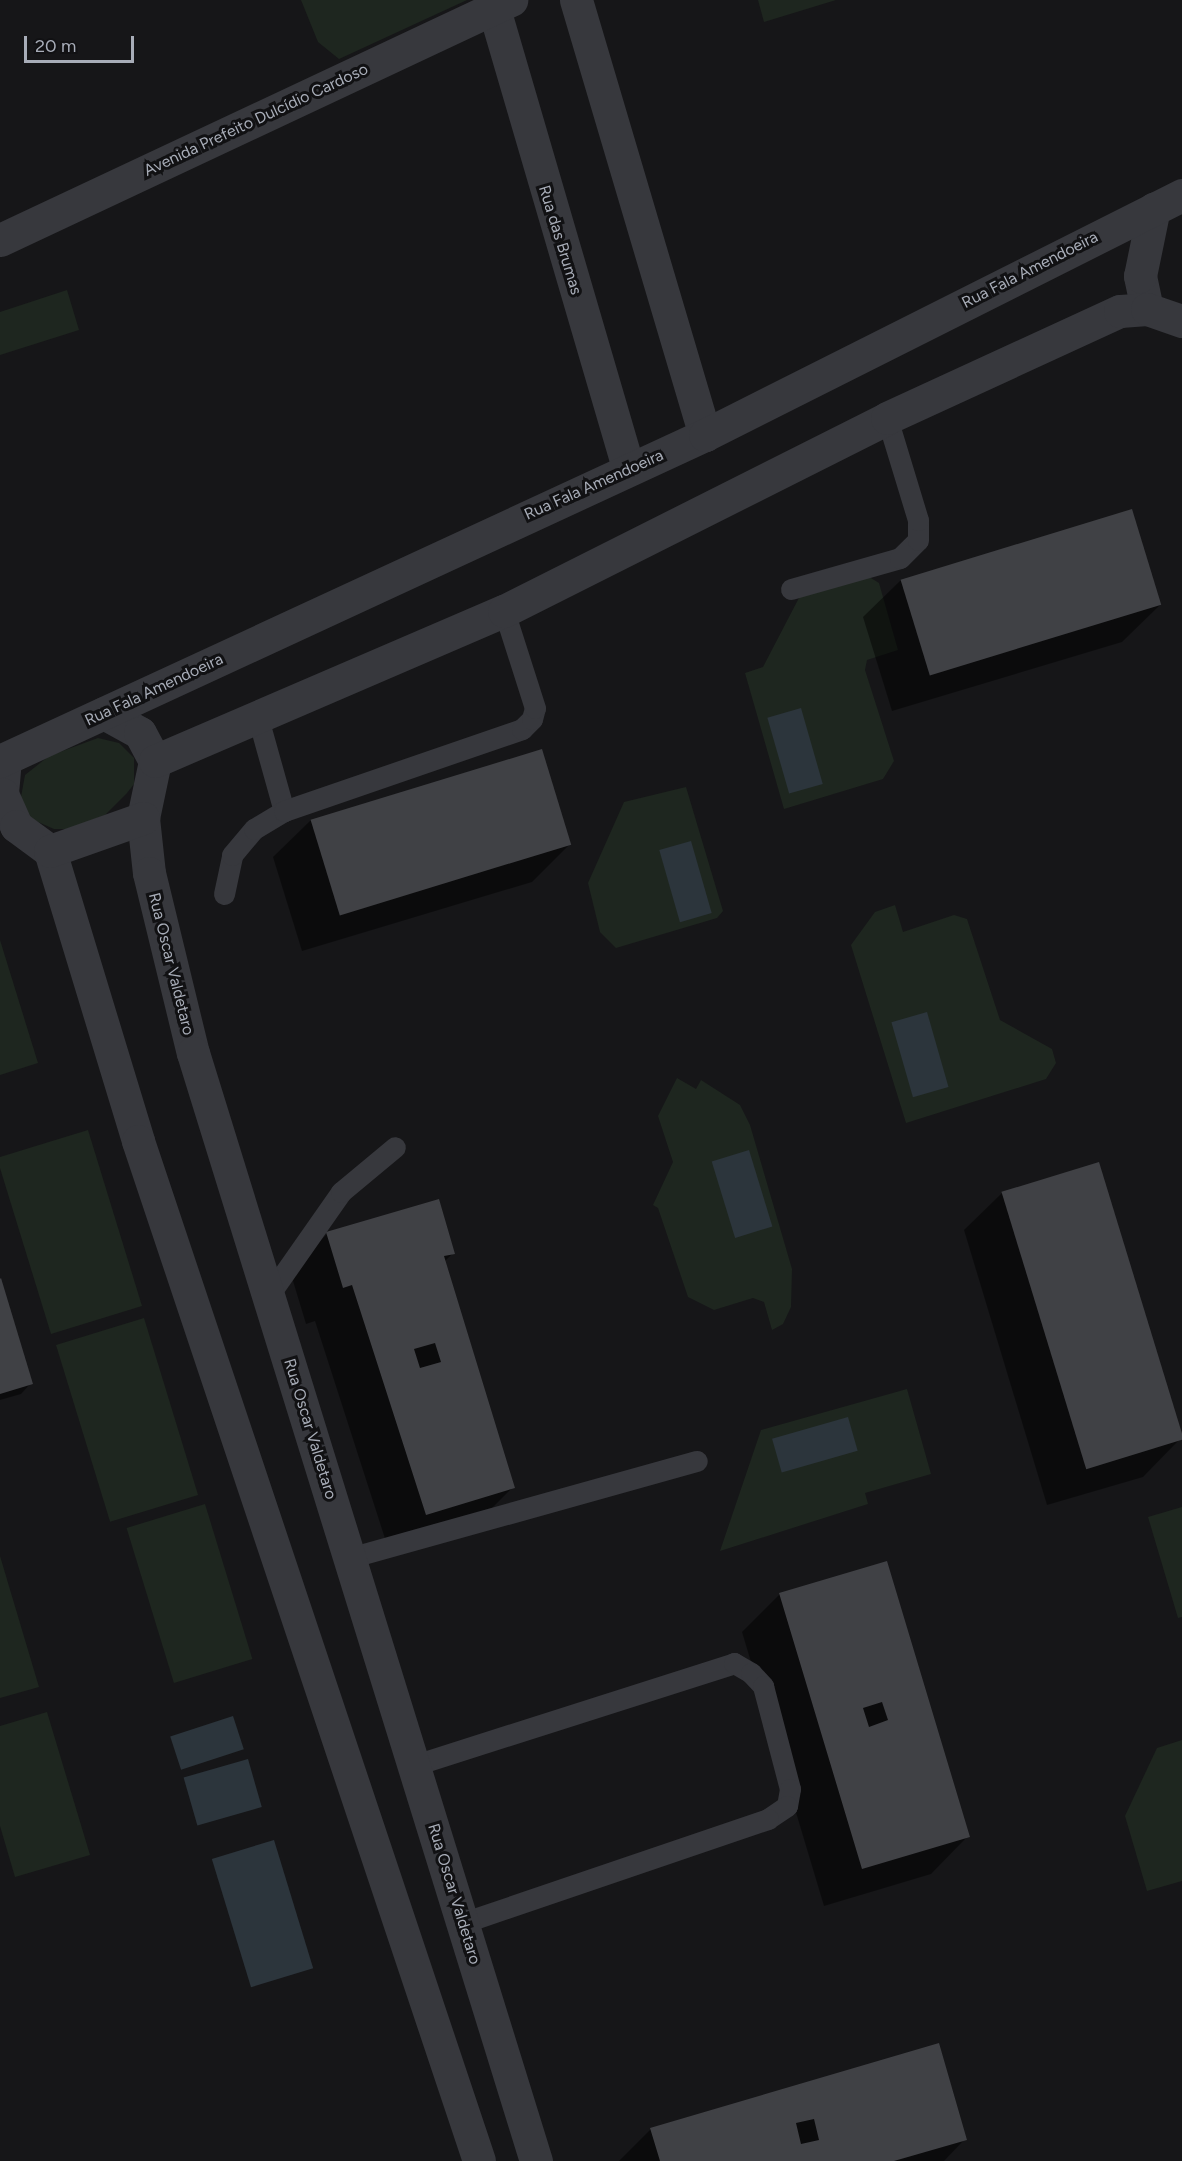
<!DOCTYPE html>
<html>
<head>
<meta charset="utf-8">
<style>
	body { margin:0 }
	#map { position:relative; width:1182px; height:2161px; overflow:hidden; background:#161618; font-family:Figtree,sans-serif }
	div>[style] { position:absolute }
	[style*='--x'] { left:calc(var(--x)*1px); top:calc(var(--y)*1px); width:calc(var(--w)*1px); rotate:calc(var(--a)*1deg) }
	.green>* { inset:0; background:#1e261f; transform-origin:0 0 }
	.water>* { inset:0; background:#2c353c; transform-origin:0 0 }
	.shadow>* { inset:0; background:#0007 }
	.building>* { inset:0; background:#404145; transform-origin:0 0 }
	.service>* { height:21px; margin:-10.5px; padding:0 10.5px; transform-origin:10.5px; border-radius:10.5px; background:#37383d }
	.minor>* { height:33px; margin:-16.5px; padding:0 16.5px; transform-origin:16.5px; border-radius:16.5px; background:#37383d }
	span { translate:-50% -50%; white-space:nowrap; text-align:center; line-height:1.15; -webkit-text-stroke:6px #111113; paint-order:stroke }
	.street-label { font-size:16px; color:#a8adb8 }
	.scale { position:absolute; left:24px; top:36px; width:110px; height:27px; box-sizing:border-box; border:3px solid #a8adb8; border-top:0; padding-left:8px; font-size:18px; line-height:21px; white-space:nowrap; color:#a8adb8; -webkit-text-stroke:4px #111113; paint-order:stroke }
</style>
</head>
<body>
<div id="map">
	<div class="green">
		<i style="clip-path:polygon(301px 0,467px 0,339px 59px,318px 42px)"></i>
		<i style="clip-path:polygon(758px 0,836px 0,764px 22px)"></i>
		<i style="clip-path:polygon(67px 290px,79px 330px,0 355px,0 312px)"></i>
		<i style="clip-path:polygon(866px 575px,879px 583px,898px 650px,867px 660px,865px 670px,894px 761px,883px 779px,784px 809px,745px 673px,763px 667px,801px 594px)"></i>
		<i style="clip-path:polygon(98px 738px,119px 743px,134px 758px,134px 784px,127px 793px,105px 815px,69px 829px,54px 829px,29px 818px,21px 797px,25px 775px,49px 756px)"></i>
		<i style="clip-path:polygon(686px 787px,723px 911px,717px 918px,616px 948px,600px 932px,588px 883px,624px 802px)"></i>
		<i style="clip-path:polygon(895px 905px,903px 932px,954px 915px,967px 919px,1000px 1020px,1052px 1049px,1056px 1063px,1046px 1079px,906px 1123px,851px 945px,875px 912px)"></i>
		<i style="clip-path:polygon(0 940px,38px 1063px,0 1075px)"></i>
		<i style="clip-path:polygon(677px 1078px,696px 1089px,701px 1080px,740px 1105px,750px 1125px,792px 1269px,791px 1307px,783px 1324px,772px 1330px,764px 1302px,753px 1298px,714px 1310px,688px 1297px,658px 1208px,653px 1205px,673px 1162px,658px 1116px)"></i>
		<i style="clip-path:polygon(88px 1130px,142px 1306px,51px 1334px,0 1168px,0 1157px)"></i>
		<i style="left:144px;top:1318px;width:185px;height:92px;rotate:73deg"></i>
		<i style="clip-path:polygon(907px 1389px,931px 1474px,865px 1493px,868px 1504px,720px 1551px,761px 1430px)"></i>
		<i style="left:205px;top:1504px;width:162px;height:82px;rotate:73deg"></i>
		<i style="clip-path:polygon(1182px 1507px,1182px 1617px,1178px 1618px,1148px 1517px)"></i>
		<i style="clip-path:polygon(0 1556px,39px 1687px,0 1698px)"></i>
		<i style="clip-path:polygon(47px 1712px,90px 1855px,15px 1877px,0 1826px,0 1726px)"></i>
		<i style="clip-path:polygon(1182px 1740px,1182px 1881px,1147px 1891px,1125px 1816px,1157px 1748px)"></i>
	</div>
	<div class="water">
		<i style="left:801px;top:708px;width:79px;height:35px;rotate:74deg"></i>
		<i style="left:691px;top:841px;width:75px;height:33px;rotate:74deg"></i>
		<i style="left:927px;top:1012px;width:78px;height:37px;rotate:74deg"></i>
		<i style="left:749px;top:1150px;width:80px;height:39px;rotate:73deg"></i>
		<i style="left:848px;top:1417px;width:35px;height:79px;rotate:74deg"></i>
		<i style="left:233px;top:1716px;width:35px;height:66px;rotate:72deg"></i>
		<i style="left:248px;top:1759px;width:50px;height:67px;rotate:74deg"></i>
		<i style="left:274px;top:1840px;width:134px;height:65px;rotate:73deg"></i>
	</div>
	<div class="shadow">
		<i style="clip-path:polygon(901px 580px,1160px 605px,1122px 642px,892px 711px,863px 617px)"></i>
		<i style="clip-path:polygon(311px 820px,569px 845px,532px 882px,302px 951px,273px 857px)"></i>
		<i style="clip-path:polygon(1002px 1193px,1180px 1439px,1143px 1477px,1047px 1505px,964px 1230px)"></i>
		<i style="clip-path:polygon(327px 1234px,453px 1253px,444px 1262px,513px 1487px,475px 1525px,389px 1551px,315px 1321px,306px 1324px,290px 1271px)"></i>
		<i style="clip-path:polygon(0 1283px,31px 1383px,21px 1394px,0 1400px)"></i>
		<i style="clip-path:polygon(886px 1562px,968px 1836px,931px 1874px,824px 1906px,742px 1632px,780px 1594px)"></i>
		<i style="clip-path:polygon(938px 2045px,965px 2139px,944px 2161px,619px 2161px,651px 2129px)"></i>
	</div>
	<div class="building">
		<i style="left:1132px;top:509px;width:100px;height:242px;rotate:73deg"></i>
		<i style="left:542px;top:749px;width:100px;height:242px;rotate:73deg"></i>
		<i style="left:1099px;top:1162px;width:290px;height:102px;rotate:73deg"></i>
		<i style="clip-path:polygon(evenodd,439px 1199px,455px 1254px,444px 1256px,515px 1488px,426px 1515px,352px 1285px,343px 1288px,326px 1232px,439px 1199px,435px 1343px,441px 1362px,420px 1368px,414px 1349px,435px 1343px)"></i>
		<i style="clip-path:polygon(1px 1278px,33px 1384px,0 1394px,0 1279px)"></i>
		<i style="clip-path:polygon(evenodd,887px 1561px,970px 1837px,862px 1869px,779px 1593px,887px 1561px,882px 1702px,888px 1720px,869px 1727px,863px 1708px,882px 1702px)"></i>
		<i style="clip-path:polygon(evenodd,939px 2043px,967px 2140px,894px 2161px,660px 2161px,650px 2128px,939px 2043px,814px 2119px,819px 2140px,801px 2144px,796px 2123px,814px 2119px)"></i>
	</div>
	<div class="service">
		<i style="--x:791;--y:589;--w:113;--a:-15.9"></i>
		<i style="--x:900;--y:558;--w:25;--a:-45"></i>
		<i style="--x:918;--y:540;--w:20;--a:-90"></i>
		<i style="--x:918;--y:520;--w:107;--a:-106.9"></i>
		<i style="--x:258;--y:718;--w:97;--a:74.4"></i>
		<i style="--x:224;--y:894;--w:40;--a:-78"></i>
		<i style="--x:232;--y:855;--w:34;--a:-50"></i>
		<i style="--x:254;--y:829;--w:35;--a:-31"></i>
		<i style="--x:284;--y:811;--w:252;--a:-19"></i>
		<i style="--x:522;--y:729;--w:14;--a:-45"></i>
		<i style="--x:532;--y:719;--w:11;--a:-75"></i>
		<i style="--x:535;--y:708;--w:102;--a:-107.7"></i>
		<i style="--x:269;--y:1295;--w:126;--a:-55"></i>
		<i style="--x:341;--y:1192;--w:70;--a:-39.8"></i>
		<i style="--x:349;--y:1558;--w:361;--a:-15.6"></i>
		<i style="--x:415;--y:1765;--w:335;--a:-17.7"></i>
		<i style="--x:734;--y:1663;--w:20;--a:30"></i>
		<i style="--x:751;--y:1673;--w:18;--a:47"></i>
		<i style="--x:763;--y:1686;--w:106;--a:75.3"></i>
		<i style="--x:790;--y:1789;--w:17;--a:100"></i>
		<i style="--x:787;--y:1806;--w:23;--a:146"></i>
		<i style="--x:768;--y:1819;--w:322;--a:161.2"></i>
	</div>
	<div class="minor">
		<i style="--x:576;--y:0;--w:454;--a:73.5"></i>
		<i style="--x:494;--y:9;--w:480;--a:73.7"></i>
		<i style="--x:0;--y:240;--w:565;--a:-25.16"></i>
		<i style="--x:1147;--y:309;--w:34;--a:-102"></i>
		<i style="--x:1140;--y:276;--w:69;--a:-78.4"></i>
		<i style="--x:104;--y:713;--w:41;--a:29.1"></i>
		<i style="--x:140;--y:733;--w:32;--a:62"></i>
		<i style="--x:155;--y:761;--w:58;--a:101.9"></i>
		<i style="--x:143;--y:818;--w:55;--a:83.8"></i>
		<i style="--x:149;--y:873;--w:185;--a:76.3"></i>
		<i style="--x:193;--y:1053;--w:1160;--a:72.8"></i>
		<i style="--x:5;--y:759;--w:35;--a:95"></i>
		<i style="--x:2;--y:794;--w:35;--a:66"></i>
		<i style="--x:16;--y:826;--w:42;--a:36.3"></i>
		<i style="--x:50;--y:851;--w:303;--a:73.1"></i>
		<i style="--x:138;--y:1141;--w:1075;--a:71.51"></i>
		<i style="--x:0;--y:761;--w:777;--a:-24.82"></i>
		<i style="--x:705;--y:435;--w:534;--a:-26.71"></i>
		<i style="--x:155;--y:761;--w:380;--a:-23.3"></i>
		<i style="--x:504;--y:611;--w:429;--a:-26.7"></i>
		<i style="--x:887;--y:418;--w:256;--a:-24.7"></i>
		<i style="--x:1120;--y:311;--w:27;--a:-4"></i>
		<i style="--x:1147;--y:309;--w:37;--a:19"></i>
		<i style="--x:50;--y:851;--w:99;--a:-19.5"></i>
	</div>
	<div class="street-label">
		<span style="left:256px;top:120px;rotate:-25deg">Avenida Prefeito Dulcídio Cardoso</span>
		<span style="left:560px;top:240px;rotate:73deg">Rua das Brumas</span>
		<span style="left:1030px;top:270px;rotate:-27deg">Rua Fala Amendoeira</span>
		<span style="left:594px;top:485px;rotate:-24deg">Rua Fala Amendoeira</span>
		<span style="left:154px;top:690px;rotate:-25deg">Rua Fala Amendoeira</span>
		<span style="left:171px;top:964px;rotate:76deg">Rua Oscar Valdetaro</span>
		<span style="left:310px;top:1429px;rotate:73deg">Rua Oscar Valdetaro</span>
		<span style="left:454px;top:1894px;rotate:73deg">Rua Oscar Valdetaro</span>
	</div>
	<div class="scale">20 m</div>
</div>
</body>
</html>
